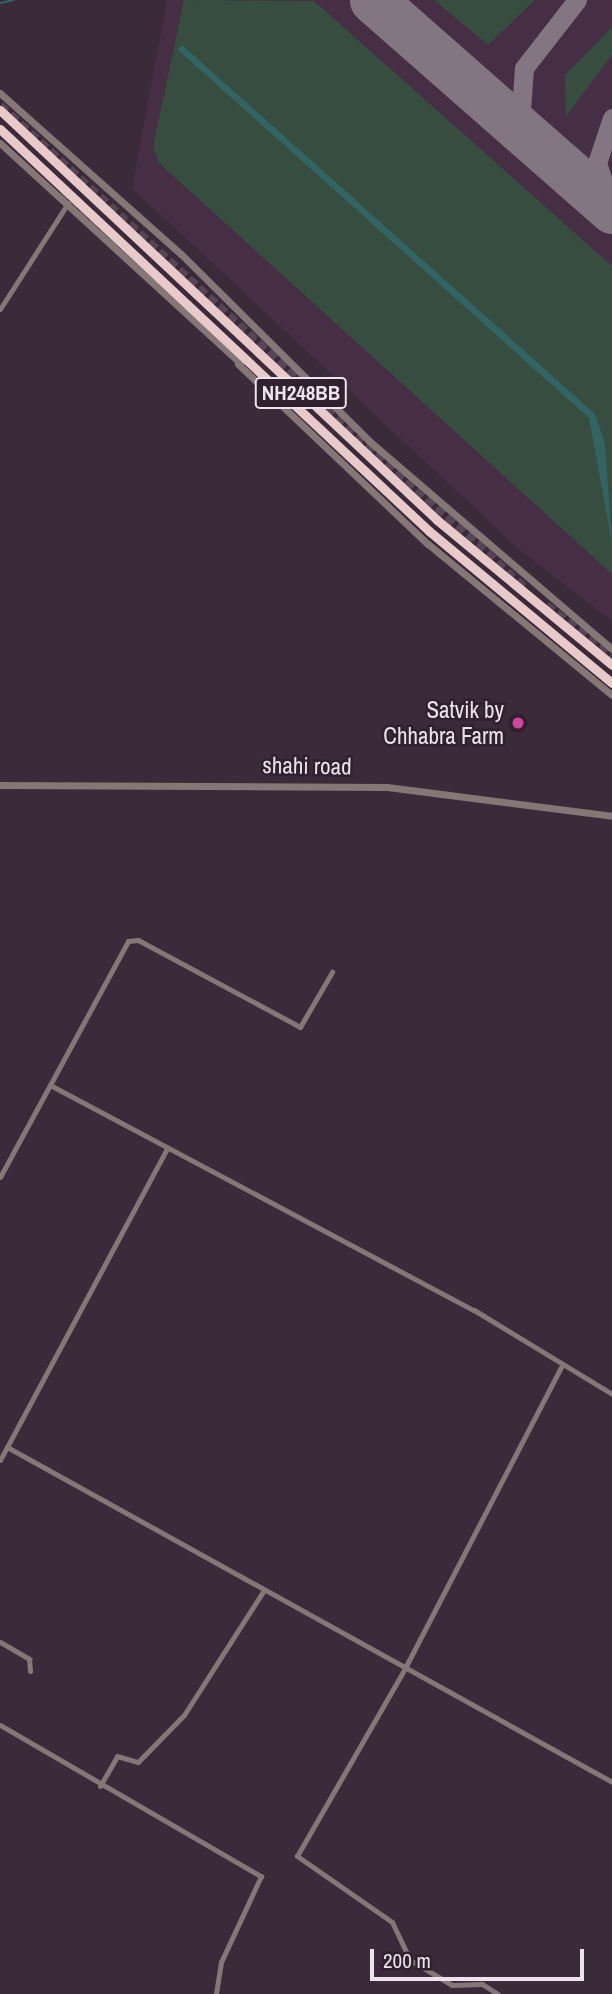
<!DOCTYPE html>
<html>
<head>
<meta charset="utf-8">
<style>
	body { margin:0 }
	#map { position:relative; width:612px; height:1994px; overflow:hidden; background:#3b2a3a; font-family:"Archivo Narrow",sans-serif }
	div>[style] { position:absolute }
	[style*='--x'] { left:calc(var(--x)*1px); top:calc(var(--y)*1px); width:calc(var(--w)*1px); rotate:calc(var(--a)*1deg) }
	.built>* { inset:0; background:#462f45 }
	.green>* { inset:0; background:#374d40 }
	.water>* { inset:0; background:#336464 }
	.stream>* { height:2px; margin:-1px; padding:0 1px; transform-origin:1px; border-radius:1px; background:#336464 }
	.taxiway>* { height:19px; margin:-9.5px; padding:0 9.5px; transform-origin:9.5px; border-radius:9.5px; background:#847583 }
	.runway>* { height:47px; margin:-23.5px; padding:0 23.5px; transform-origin:23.5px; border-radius:23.5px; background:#847583 }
	.trunk-tunnel>* { height:9px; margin-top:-4.5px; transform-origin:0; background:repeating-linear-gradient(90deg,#564655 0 9px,transparent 0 13.5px) }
	.minor>* { height:5px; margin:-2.5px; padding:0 2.5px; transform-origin:2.5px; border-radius:2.5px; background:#847776 }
	.tertiary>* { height:7px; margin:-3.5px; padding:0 3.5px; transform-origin:3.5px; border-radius:3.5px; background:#847776 }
	.trunk>* { height:9px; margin:-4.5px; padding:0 4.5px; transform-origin:4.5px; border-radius:4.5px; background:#e9caca }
	.dots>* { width:19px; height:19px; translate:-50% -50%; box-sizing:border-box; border:4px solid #312030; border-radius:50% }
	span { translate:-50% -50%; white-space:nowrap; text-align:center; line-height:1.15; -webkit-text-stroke:5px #312030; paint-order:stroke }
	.shield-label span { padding:2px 5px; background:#312030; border:2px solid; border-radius:5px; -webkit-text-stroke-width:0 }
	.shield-label { font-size:21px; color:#eee2ed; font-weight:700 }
	.poi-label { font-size:23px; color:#eee2ed }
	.right { translate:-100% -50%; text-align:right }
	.street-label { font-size:23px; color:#eee2ed }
	.scale { position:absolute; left:370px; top:1949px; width:214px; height:32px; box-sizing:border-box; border:4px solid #eee2ed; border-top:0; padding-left:9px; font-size:21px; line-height:24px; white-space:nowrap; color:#eee2ed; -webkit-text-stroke:5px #312030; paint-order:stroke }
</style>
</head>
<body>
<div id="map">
	<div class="built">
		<i style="clip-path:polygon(167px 0,612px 0,612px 621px,522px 552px,132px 188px)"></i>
	</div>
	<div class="green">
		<i style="clip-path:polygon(184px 0,314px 1px,612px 266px,612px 574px,159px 163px,153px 147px)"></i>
		<i style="clip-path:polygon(434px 0,535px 0,488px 45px)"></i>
		<i style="clip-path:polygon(612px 27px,612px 55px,566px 116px,565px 75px)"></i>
	</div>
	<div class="water">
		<i style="clip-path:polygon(182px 45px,595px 414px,605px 444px,612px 543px,589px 418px,178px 50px)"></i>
	</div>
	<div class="stream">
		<i style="--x:0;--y:3;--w:14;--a:-12"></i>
	</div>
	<div class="taxiway">
		<i style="--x:384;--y:0;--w:17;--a:66"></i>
		<i style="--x:612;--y:118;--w:47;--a:108.4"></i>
		<i style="--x:597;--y:163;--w:48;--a:71.9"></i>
		<i style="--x:536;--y:145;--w:39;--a:-113"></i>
		<i style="--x:521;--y:109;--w:41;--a:-85.8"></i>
		<i style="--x:524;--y:68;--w:86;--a:-52.1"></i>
	</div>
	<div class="runway">
		<i style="--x:373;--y:0;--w:318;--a:41.3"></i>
	</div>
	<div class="trunk-tunnel">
		<i style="--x:0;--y:105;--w:712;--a:42.61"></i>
		<i style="--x:61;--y:192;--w:76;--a:43.9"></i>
		<i style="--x:546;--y:605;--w:83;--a:37.7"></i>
	</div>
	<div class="minor">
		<i style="--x:0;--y:309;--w:126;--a:-57.3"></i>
		<i style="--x:50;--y:1085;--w:480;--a:28"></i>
		<i style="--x:474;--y:1310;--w:162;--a:31.3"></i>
		<i style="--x:0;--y:1177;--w:268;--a:-61.5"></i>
		<i style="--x:128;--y:941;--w:10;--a:-6"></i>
		<i style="--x:138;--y:940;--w:184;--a:28.2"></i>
		<i style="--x:300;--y:1027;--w:64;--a:-59.8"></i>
		<i style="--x:7;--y:1447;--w:692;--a:28.97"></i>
		<i style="--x:0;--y:1460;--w:353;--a:-61.8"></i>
		<i style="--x:0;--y:1642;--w:34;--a:30"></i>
		<i style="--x:29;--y:1659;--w:12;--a:85"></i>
		<i style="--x:0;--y:1725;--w:302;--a:30.1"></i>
		<i style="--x:261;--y:1876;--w:95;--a:114.9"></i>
		<i style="--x:221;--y:1962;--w:32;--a:99"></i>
		<i style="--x:100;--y:1786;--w:34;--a:-60"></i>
		<i style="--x:117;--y:1756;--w:22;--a:16"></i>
		<i style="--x:138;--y:1762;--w:66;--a:-45.6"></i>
		<i style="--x:184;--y:1715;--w:148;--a:-57.4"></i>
		<i style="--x:498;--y:1994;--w:19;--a:-148"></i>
		<i style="--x:482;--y:1984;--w:30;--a:178"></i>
		<i style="--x:452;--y:1985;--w:49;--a:-149.2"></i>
		<i style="--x:410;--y:1960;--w:42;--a:-115.3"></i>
		<i style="--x:392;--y:1922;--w:116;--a:-145.2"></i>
		<i style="--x:297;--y:1856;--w:217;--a:-60.1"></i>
		<i style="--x:405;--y:1668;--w:339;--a:-62.6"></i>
	</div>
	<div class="tertiary">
		<i style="--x:0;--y:93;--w:242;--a:41.7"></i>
		<i style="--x:181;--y:254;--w:264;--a:44.8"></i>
		<i style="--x:368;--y:440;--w:321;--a:40.6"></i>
		<i style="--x:0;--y:143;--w:326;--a:42.5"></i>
		<i style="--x:238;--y:364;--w:262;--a:43.5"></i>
		<i style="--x:428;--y:544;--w:238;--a:39.4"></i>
		<i style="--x:0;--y:785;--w:387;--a:0.3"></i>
		<i style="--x:387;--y:787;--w:227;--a:7.3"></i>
	</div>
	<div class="trunk">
		<i style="--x:0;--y:110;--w:599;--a:43.17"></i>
		<i style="--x:437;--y:520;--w:227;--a:39.6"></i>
		<i style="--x:0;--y:129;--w:588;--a:43.14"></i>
		<i style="--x:429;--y:531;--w:238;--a:39.7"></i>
	</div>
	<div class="dots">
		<i style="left:518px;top:723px;background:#d1479c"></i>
	</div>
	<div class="shield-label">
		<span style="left:301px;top:393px">NH248BB</span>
	</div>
	<div class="poi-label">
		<span class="right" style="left:504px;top:723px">Satvik by<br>Chhabra Farm</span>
	</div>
	<div class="street-label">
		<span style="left:307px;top:766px;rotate:1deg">shahi road</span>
	</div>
	<div class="scale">200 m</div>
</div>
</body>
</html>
